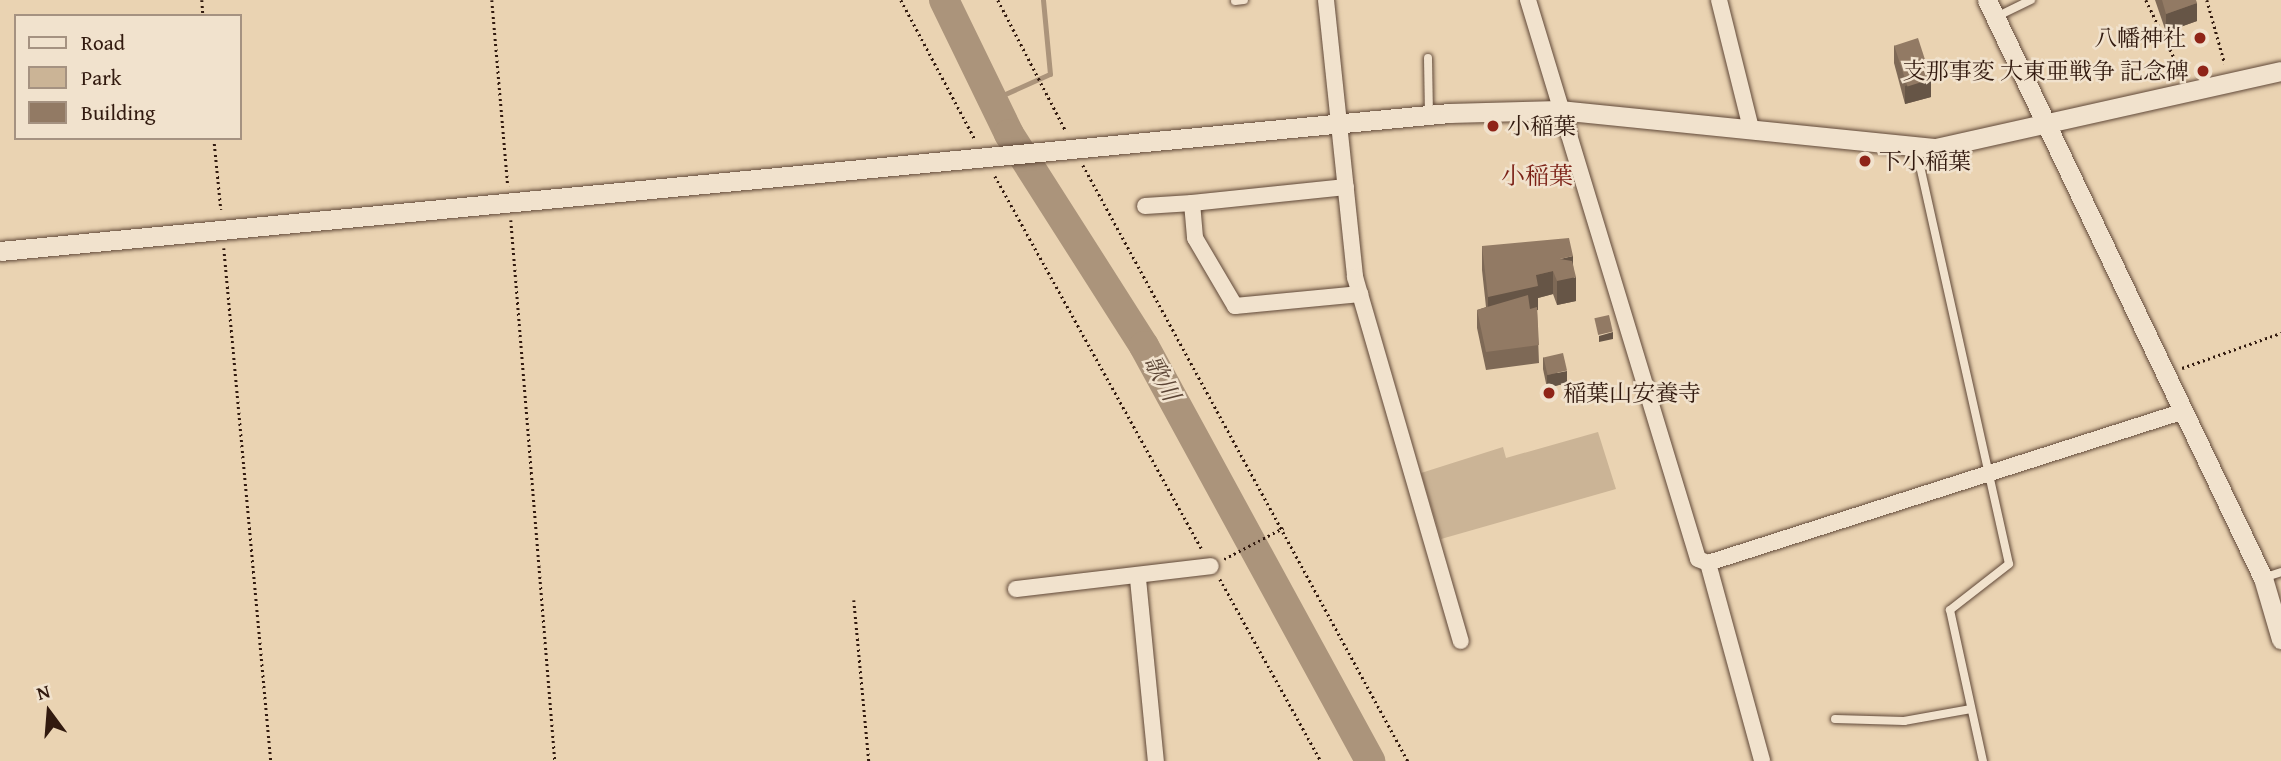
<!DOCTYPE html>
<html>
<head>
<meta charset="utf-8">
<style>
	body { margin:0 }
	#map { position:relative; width:2281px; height:761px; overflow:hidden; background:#ead3b2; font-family:"Gentium Book Plus","Noto Serif JP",serif }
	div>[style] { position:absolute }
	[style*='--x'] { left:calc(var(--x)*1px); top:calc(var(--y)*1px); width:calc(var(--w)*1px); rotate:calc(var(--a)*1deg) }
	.green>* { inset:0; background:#cbb496 }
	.stream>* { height:5px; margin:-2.5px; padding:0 2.5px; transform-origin:2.5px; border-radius:2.5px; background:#ab947b }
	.river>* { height:30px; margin:-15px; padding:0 15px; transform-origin:15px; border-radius:15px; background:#ab947b }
	.path>* { height:2.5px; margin-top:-1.25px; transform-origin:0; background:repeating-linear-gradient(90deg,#321a0f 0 2px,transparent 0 5.5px) }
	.roads { filter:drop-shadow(0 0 2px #604838) drop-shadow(0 0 2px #604838) }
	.service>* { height:8px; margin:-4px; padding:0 4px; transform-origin:4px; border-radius:4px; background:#f1e2cd }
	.minor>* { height:16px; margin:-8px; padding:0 8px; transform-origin:8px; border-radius:8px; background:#f1e2cd }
	.tertiary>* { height:19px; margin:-9.5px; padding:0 9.5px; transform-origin:9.5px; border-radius:9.5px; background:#f1e2cd }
	.wall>* { inset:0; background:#7e6956 }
	.shaded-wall>* { inset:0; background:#665546 }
	.building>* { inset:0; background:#927a64; transform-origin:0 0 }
	.dots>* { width:19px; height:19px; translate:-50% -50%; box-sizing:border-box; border:4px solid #f1e2cd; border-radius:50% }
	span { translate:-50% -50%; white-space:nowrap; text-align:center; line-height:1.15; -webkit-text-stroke:5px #f1e2cd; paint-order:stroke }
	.poi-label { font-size:23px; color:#321a0f }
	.right { translate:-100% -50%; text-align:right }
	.left { translate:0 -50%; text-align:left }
	.neighbourhood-label { font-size:24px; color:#7a1f14 }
	.water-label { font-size:24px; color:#5c4535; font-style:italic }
	.legend { position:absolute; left:14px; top:14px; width:228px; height:126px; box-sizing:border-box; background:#f1e2cd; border:2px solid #a59281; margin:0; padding:9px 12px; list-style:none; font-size:21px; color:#321a0f }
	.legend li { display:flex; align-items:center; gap:14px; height:35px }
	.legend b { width:35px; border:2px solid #a59281 }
	.north { position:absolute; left:14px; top:677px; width:70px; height:70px; -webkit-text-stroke:5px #f1e2cd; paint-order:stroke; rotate:344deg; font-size:19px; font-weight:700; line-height:28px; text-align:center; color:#321a0f }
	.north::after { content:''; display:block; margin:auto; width:24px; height:32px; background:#321a0f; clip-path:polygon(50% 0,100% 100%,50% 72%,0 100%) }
</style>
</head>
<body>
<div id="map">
	<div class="green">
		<i style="clip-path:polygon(1598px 432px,1616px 489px,1441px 539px,1421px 473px,1503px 447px,1506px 458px)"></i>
	</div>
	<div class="stream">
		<i style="--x:994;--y:99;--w:61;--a:-24.1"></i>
		<i style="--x:1050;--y:74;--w:74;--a:-95.4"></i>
	</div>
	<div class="river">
		<i style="--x:944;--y:0;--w:149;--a:64.1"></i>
		<i style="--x:1009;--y:134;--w:251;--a:57.5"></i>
		<i style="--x:1144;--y:346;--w:473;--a:61.4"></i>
	</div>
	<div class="path">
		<i style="--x:202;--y:0;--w:16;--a:86"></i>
		<i style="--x:492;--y:0;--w:187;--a:85.1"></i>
		<i style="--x:901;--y:0;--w:157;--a:62"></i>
		<i style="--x:998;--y:0;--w:148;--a:62.6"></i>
		<i style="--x:2146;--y:0;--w:85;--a:64"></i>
		<i style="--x:2207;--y:0;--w:66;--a:74.3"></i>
		<i style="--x:214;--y:138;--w:72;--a:84.4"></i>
		<i style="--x:1083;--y:165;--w:679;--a:61.4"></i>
		<i style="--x:995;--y:176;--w:427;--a:61"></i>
		<i style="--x:511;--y:220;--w:543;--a:85.35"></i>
		<i style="--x:224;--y:248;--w:515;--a:84.77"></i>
		<i style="--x:2182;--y:368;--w:105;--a:-19.5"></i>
		<i style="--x:1224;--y:559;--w:67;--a:-27.7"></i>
		<i style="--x:1220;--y:579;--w:208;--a:61"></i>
		<i style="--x:854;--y:600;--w:162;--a:84.7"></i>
	</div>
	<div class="roads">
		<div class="service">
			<i style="--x:1235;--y:1;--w:9;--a:-6"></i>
			<i style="--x:1996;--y:17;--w:39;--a:-26"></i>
			<i style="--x:1428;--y:58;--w:56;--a:89"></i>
			<i style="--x:1916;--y:148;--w:426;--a:77.4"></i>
			<i style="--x:2009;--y:564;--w:75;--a:142.1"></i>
			<i style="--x:1950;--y:610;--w:155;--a:77.7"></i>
			<i style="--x:2263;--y:578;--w:19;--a:-18"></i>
			<i style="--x:1835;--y:719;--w:69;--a:1.7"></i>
			<i style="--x:1904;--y:721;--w:68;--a:-10.2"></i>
		</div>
		<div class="minor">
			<i style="--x:1326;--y:0;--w:279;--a:84"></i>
			<i style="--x:1355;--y:277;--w:379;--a:73.8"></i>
			<i style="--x:1528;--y:0;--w:584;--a:73.08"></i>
			<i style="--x:1698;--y:559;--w:11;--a:22"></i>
			<i style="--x:1708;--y:563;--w:499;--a:-17.7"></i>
			<i style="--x:1719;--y:0;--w:132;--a:76"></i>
			<i style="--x:1346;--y:187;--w:155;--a:174.1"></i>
			<i style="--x:1192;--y:203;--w:35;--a:85"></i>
			<i style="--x:1195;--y:238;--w:79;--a:59.5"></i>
			<i style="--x:1235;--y:306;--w:126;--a:-5.5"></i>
			<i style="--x:1145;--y:206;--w:47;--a:-3.7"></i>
			<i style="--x:1708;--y:563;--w:205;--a:74.7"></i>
			<i style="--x:1138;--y:579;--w:183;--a:84.4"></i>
			<i style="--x:1016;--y:589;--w:196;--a:-6.7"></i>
		</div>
		<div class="tertiary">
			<i style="--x:1987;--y:0;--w:641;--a:64.48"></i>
			<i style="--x:2263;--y:578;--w:64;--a:73.6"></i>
			<i style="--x:0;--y:251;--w:1456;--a:-5.44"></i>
			<i style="--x:1449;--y:113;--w:110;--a:-1.6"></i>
			<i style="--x:1559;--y:110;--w:379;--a:5.8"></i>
			<i style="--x:1936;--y:148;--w:353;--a:-12.6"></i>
		</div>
	</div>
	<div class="wall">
		<i style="clip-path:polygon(2155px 0,2196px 0,2197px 21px,2166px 32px)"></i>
		<i style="clip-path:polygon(1894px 45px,1931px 97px,1905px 104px,1894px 63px)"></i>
		<i style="clip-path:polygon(1482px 246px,1573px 264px,1576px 301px,1557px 305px,1553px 294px,1538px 298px,1538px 310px,1537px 310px,1539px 363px,1486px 370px,1477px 328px,1477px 310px,1486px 307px,1482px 270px)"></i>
		<i style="clip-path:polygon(1543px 357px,1567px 383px,1547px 388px,1543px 369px)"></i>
	</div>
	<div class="shaded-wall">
		<i style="clip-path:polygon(2197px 3px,2197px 21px,2166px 32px,2166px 14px)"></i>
		<i style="clip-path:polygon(1931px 79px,1931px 97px,1905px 104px,1905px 86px)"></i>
		<i style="clip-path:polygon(1573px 256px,1573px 278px,1576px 277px,1576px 301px,1557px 305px,1557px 281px,1560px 259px)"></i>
		<i style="clip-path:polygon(1553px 271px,1553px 294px,1538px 298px,1538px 310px,1488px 321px,1488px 297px,1536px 275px)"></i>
		<i style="clip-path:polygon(1613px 332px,1613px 339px,1599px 342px,1599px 336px)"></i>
		<i style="clip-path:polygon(1567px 371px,1567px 383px,1547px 388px,1547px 375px)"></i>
	</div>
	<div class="building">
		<i style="clip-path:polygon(2162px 0,2196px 0,2197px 3px,2166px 14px)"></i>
		<i style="left:1918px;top:38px;width:43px;height:25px;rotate:72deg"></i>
		<i style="clip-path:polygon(1569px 238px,1573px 256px,1560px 259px,1572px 261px,1576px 277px,1557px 281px,1553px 271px,1536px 275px,1538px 286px,1488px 297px,1482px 246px)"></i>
		<i style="clip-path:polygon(1528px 295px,1530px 309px,1537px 307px,1539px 345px,1486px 352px,1477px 310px)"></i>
		<i style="left:1609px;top:315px;width:17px;height:15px;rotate:77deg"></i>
		<i style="left:1563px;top:353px;width:18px;height:20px;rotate:77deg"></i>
	</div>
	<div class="dots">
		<i style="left:2200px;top:38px;background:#8f2418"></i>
		<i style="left:2203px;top:71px;background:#8f2418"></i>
		<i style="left:1493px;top:126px;background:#8f2418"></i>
		<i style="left:1865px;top:161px;background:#8f2418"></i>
		<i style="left:1549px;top:393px;background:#8f2418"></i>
	</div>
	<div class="poi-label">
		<span class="right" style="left:2186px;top:38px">八幡神社</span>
		<span class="right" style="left:2189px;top:71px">支那事変 大東亜戦争 記念碑</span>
		<span class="left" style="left:1507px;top:126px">小稲葉</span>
		<span class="left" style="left:1879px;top:161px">下小稲葉</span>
		<span class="left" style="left:1563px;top:393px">稲葉山安養寺</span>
	</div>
	<div class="neighbourhood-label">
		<span style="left:1537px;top:176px">小稲葉</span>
	</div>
	<div class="water-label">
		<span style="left:1162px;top:378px;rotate:62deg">歌川</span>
	</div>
	<ul class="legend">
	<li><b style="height:9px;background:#f1e2cd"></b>Road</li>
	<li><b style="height:19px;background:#cbb496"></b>Park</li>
	<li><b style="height:19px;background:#927a64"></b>Building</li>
	</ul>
	<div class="north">N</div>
</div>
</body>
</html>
